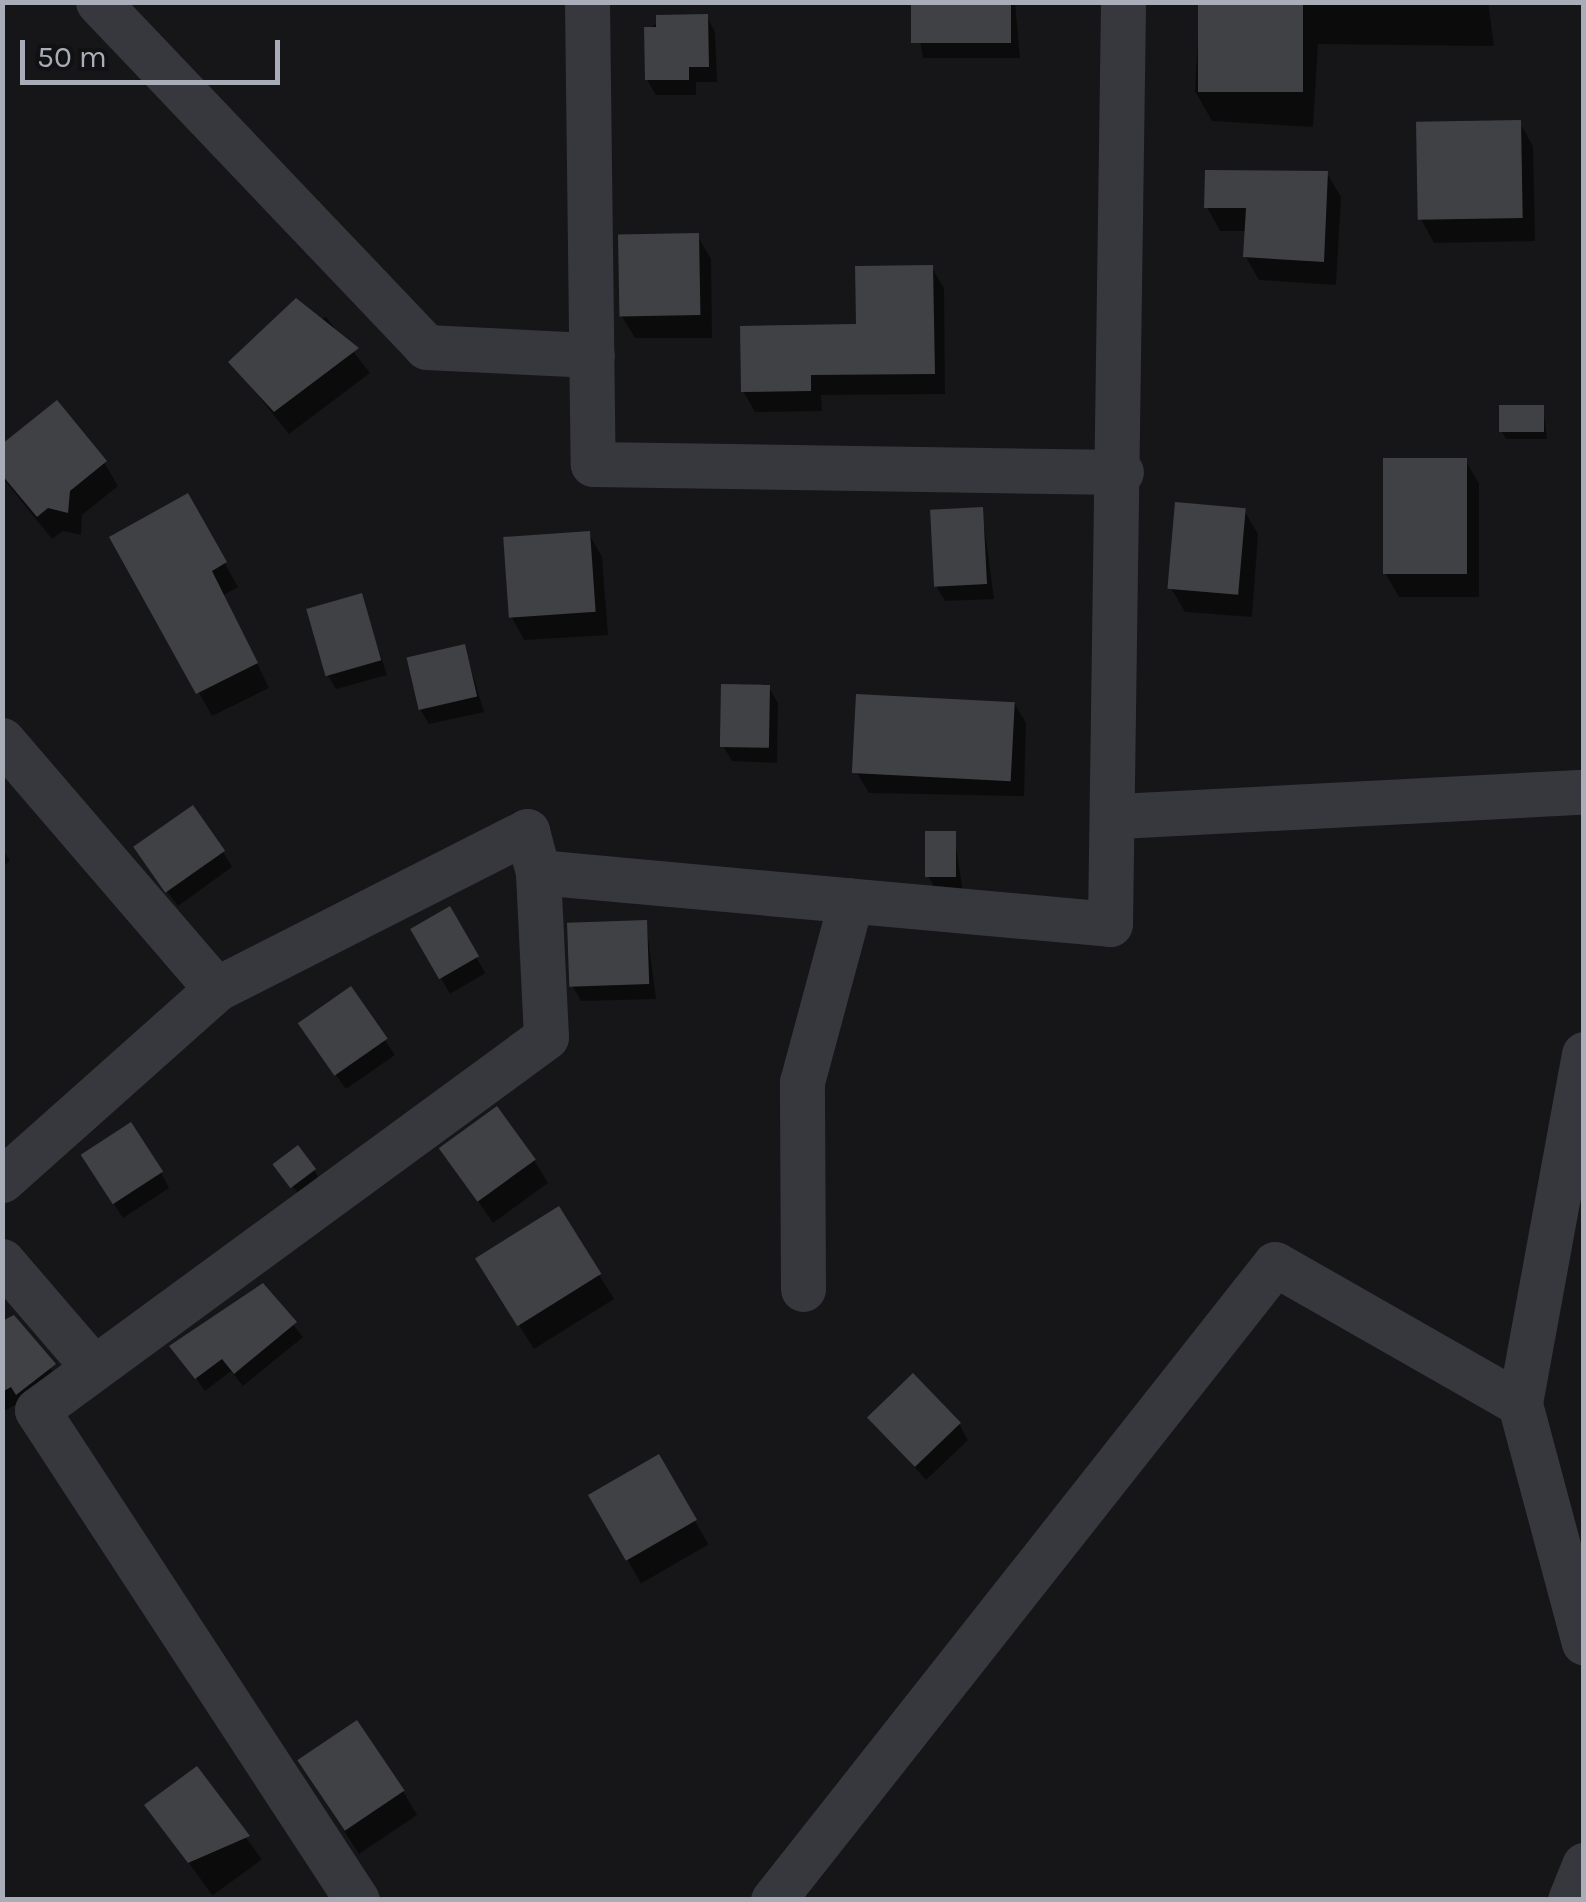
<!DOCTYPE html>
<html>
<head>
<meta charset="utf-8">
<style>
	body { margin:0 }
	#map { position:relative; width:1586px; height:1902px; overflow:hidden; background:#161618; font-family:Karla,sans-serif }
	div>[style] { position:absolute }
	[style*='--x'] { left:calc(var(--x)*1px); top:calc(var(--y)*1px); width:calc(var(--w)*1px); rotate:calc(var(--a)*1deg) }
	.shadow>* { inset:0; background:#0007; transform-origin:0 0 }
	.building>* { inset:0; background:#404145; transform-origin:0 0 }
	.minor>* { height:45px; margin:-22.5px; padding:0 22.5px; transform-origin:22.5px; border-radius:22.5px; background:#37383d }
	span { translate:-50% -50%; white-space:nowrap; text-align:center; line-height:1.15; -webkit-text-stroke:8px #111113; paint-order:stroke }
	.frame { position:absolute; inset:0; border:5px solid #a8adb8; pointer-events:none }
	.scale { position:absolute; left:20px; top:40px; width:260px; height:45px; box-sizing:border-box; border:5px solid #a8adb8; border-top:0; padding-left:12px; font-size:30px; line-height:35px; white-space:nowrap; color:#a8adb8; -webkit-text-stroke:8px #111113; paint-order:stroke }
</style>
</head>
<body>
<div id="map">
	<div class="shadow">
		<i style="clip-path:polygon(913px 2px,1015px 2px,1020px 58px,923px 58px)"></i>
		<i style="clip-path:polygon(1200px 2px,1488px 2px,1494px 46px,1318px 44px,1313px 127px,1212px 121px,1195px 91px)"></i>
		<i style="clip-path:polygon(669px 17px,707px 17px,715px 32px,717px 82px,696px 82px,696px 95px,656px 95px,647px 80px,647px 29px)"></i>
		<i style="clip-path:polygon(1519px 122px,1533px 146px,1535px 241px,1434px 243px,1421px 219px)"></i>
		<i style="clip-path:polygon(1327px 173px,1341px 197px,1336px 285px,1259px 280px,1246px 257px,1247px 231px,1220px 231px,1207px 207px)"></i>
		<i style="clip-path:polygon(697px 235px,711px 259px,712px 338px,635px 338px,621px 315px)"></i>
		<i style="clip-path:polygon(932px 268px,944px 288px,945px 394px,821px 395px,822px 411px,755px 412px,743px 391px,859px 327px)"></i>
		<i style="clip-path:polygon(326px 317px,370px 373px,289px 434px,231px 362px)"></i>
		<i style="clip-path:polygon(1543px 407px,1547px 439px,1506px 439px,1502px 432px)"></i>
		<i style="clip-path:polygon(2px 447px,104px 462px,118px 486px,82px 515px,81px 535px,63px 531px,52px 539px,2px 477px)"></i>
		<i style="clip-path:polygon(1466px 461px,1479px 484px,1479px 597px,1399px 597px,1385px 573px)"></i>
		<i style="clip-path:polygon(187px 496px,238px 587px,224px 595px,269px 688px,212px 716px,112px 538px)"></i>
		<i style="clip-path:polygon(982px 509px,994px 599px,945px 601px,936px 586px)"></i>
		<i style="clip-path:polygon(1244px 510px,1258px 534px,1252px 617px,1185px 612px,1171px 588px)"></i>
		<i style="clip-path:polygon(589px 534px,602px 557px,608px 635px,524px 640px,511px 616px)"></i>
		<i style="clip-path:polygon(361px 596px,387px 675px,336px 689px,327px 674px)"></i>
		<i style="clip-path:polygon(464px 646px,484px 712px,429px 724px,420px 709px)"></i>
		<i style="clip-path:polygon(769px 688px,778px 703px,777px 763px,732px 761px,723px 746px)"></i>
		<i style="clip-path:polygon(1014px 703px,1026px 723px,1024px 796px,869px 793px,857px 773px)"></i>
		<i style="clip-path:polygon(954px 834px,963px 892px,937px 892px,928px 876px)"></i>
		<i style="clip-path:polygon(2px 848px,10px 861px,2px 867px)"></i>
		<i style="clip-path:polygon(223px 852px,232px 867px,178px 906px,145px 862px)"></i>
		<i style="left:449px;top:910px;width:73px;height:41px;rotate:60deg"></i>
		<i style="clip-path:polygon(646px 923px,656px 999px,581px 1001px,572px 985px)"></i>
		<i style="clip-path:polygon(351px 990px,395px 1055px,346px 1089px,310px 1040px)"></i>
		<i style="clip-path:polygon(442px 1149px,534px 1160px,548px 1183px,493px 1223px)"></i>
		<i style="clip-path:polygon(92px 1170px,161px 1173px,169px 1188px,123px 1218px)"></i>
		<i style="clip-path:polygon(314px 1170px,318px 1177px,298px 1193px,281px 1172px)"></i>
		<i style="clip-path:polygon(558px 1209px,614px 1299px,534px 1349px,492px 1283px)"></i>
		<i style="clip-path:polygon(263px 1286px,303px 1337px,243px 1386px,231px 1371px,205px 1391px,173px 1346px)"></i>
		<i style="clip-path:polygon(2px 1324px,62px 1380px,4px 1411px,2px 1408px)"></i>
		<i style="clip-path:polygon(870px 1417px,959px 1424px,968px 1440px,926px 1480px)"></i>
		<i style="left:658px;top:1457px;width:101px;height:78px;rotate:60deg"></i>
		<i style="left:196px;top:1769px;width:112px;height:61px;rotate:54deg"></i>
		<i style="clip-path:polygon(315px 1786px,403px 1791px,417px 1815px,359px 1854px)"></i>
	</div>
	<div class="building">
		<i style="left:911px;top:2px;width:100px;height:41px"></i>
		<i style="left:1198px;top:2px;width:105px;height:90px"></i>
		<i style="clip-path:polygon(708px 14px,709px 67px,689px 67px,689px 80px,645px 80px,644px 27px,656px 27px,656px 15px)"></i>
		<i style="left:1521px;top:120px;width:98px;height:105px;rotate:89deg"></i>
		<i style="clip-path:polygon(1205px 170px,1328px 171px,1324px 262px,1243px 257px,1246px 208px,1204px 208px)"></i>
		<i style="left:699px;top:233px;width:82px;height:81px;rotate:89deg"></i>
		<i style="clip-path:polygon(933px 265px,935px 374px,811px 375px,811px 391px,741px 392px,740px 326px,856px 324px,855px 266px)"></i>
		<i style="clip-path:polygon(296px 298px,359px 348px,274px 412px,228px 362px)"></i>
		<i style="clip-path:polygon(57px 400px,107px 461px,70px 491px,68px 513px,48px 508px,37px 517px,2px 475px,2px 444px)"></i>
		<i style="left:1499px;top:405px;width:45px;height:27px"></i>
		<i style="left:1383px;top:458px;width:84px;height:116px"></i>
		<i style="clip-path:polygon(188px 493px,227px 562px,212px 571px,258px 663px,196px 694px,109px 537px)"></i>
		<i style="left:1175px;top:502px;width:71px;height:87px;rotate:5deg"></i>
		<i style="left:983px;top:507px;width:77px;height:53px;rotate:87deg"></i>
		<i style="left:590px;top:531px;width:81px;height:87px;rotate:86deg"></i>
		<i style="left:362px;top:593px;width:70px;height:58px;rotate:74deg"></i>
		<i style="left:465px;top:644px;width:54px;height:60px;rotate:77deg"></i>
		<i style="left:721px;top:684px;width:49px;height:63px;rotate:1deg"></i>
		<i style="left:856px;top:694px;width:159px;height:79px;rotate:3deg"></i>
		<i style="left:193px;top:805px;width:56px;height:73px;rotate:55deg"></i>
		<i style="left:925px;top:831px;width:31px;height:46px"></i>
		<i style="left:450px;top:906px;width:58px;height:46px;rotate:60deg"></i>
		<i style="left:647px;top:920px;width:64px;height:80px;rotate:88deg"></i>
		<i style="left:351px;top:986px;width:64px;height:65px;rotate:55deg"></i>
		<i style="left:497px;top:1106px;width:66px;height:72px;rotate:54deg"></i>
		<i style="left:131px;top:1122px;width:59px;height:60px;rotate:57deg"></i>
		<i style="left:298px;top:1145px;width:30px;height:32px;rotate:53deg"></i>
		<i style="left:559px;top:1206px;width:80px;height:99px;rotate:58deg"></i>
		<i style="clip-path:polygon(263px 1283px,297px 1322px,234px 1374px,222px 1359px,195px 1379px,169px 1346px)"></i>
		<i style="clip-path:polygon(14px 1315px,56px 1364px,16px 1395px,11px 1387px,2px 1392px,2px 1321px)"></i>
		<i style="left:913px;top:1373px;width:69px;height:64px;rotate:46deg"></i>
		<i style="left:659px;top:1454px;width:76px;height:82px;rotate:60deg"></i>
		<i style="left:357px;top:1720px;width:85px;height:72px;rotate:56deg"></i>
		<i style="clip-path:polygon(197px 1766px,250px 1836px,188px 1863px,144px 1805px)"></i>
	</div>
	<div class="minor">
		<i style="--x:98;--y:2;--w:476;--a:46.4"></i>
		<i style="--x:426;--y:347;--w:166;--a:2.8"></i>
		<i style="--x:587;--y:2;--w:462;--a:89.3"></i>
		<i style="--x:593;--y:464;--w:528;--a:0.87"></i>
		<i style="--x:2;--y:740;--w:328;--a:49.3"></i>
		<i style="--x:1119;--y:816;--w:466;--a:-3"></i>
		<i style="--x:1584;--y:1054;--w:356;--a:100.4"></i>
		<i style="--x:1520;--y:1404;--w:247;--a:75"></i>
		<i style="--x:2;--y:1180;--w:287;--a:-41.7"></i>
		<i style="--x:216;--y:989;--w:349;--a:-26.9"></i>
		<i style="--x:527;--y:831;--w:42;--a:75"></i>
		<i style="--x:538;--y:872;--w:574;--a:5.19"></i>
		<i style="--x:1110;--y:924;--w:922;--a:-89.19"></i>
		<i style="--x:2;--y:1261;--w:141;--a:49.3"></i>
		<i style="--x:803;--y:1289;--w:207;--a:-90.3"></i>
		<i style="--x:802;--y:1082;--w:188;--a:-74.9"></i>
		<i style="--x:357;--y:1900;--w:585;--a:-123.15"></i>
		<i style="--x:37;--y:1410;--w:631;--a:-36.23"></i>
		<i style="--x:546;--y:1037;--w:165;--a:-92.8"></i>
		<i style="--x:773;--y:1900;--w:810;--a:-51.72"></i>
		<i style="--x:1275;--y:1264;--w:282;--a:29.7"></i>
		<i style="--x:1570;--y:1900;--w:38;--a:-68"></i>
	</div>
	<div class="frame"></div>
	<div class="scale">50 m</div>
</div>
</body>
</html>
